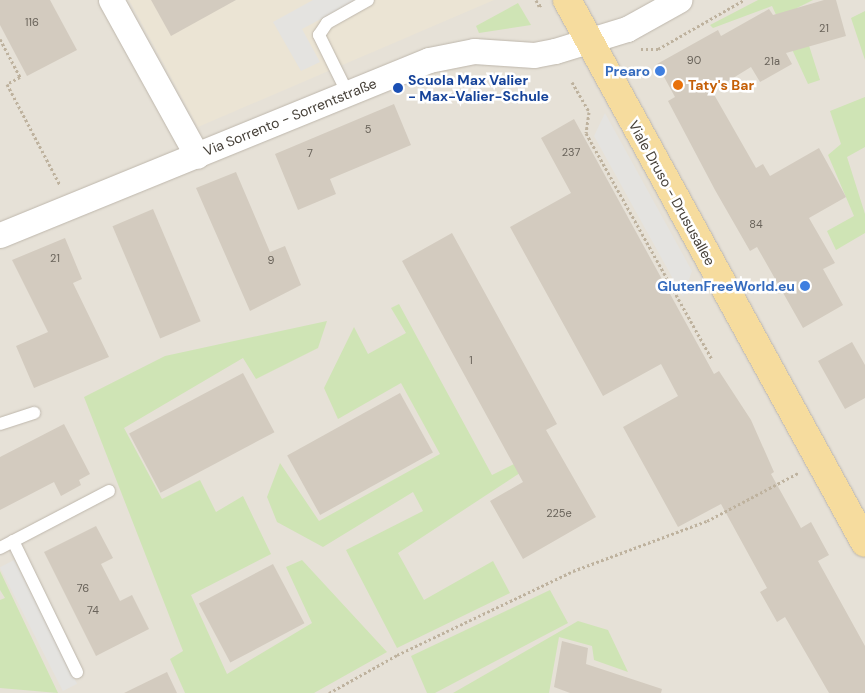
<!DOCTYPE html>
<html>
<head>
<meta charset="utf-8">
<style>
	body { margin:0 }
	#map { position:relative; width:865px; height:693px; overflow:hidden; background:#f3f0e9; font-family:"DM Sans",sans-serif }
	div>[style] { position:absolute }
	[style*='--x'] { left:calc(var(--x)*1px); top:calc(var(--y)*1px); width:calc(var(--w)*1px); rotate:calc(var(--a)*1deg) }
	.residential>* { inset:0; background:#e6e1d7; transform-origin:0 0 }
	.education>* { inset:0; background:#ebe4d4 }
	.green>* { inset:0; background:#cfe4b5 }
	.parking>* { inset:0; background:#e4e3e0; transform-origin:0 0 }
	.building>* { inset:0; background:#d3cbbf; transform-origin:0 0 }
	.path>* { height:3px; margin-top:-1.5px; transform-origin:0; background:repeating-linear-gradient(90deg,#beb29e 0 2.5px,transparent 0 5px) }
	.roads { filter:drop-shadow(0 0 1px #beb7ac) drop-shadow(0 0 1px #beb7ac) }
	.service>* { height:12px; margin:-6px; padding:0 6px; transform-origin:6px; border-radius:6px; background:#fff }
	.minor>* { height:25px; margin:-12.5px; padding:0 12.5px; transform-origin:12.5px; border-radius:12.5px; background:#fff }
	.primary>* { height:28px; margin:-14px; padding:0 14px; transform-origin:14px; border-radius:14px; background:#f6dc9e }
	.dots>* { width:14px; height:14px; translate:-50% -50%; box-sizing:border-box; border:2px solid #fff; border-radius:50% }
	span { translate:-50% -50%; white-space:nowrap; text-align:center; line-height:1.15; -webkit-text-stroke:5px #fff; paint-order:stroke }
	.number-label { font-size:11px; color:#69635a }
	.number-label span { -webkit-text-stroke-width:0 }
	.shop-label { font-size:14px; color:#366cbe; font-weight:700 }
	.right { translate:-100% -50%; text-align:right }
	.transit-label { font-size:14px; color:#164399; font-weight:700 }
	.left { translate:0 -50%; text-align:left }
	.food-label { font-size:14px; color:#c56008; font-weight:700 }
	.street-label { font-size:14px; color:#464038 }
</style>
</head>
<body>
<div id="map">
	<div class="residential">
		<i style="left:0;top:0;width:865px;height:693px"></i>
	</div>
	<div class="education">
		<i style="clip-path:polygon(129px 0,494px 0,198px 127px)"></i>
	</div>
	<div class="green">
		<i style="clip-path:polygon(758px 0,813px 0,797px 8px,820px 80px,808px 84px,772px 6px,713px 28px,710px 25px)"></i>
		<i style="clip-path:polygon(518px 3px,531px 25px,479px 33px,476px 26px)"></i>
		<i style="clip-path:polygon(865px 11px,865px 60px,851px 18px)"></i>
		<i style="clip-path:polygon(865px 97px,865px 147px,847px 157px,865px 214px,865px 233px,836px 250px,827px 231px,854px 216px,828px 155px,841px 144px,830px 111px)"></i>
		<i style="clip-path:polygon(399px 304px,492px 475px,520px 461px,523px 471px,398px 553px,424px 600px,493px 561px,510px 593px,397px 648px,346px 550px,423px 511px,413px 492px,323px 547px,277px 522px,267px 497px,280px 463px,319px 521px,440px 454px,401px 383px,338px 419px,324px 388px,354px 327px,368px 354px,406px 333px,391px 308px)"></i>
		<i style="clip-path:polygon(327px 321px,318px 348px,256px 379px,243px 358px,124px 428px,162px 499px,200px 480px,216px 512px,243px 496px,271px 554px,191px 595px,227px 674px,312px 623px,286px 567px,302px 560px,387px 652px,314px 693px,185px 693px,170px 659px,183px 651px,84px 397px,165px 356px)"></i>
		<i style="clip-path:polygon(0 571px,58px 693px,0 688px,0 600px,5px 598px,0 590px)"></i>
		<i style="clip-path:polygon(550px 590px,568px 623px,435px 693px,427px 693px,411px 656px)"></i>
		<i style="clip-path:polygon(578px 621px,608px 630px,628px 672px,594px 660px,592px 646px,559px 637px,549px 693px,453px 693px)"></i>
	</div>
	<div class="parking">
		<i style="clip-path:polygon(313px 0,357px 0,302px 29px,320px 62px,301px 71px,273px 22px)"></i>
		<i style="clip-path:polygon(605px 113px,692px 271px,683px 297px,594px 136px)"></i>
		<i style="left:14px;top:560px;width:139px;height:16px;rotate:63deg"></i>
	</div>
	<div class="building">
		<i style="clip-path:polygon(0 0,50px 0,77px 50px,27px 76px,0 25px)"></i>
		<i style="clip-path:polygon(151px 0,236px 0,171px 36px)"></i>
		<i style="clip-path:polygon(824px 0,836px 0,846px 36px,786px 53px,792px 64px,760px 82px,751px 67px,712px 91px,756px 168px,763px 164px,770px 176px,819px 148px,846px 197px,809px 218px,835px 263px,823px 269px,843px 305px,803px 328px,757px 247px,750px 251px,715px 190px,668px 101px,675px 97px,657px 64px,718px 30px,721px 36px,769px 9px,773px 15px)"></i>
		<i style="clip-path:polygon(394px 104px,411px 145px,330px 179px,336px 194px,298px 210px,275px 154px)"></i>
		<i style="clip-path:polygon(574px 119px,714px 374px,719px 371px,751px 420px,774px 472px,771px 474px,801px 528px,811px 522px,829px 555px,818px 561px,865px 646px,865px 693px,829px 693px,785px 617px,777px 622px,760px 592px,767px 588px,721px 504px,678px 527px,623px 427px,678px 396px,661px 364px,603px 396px,510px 227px,571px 193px,541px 138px)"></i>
		<i style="clip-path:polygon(236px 172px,270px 252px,285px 246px,301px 285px,250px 311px,196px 188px)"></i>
		<i style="left:153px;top:209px;width:122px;height:44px;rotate:67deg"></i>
		<i style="clip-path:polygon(452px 233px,557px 424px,546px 430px,596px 517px,523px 559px,490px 501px,523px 482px,402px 261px)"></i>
		<i style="clip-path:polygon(65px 238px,82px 279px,73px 283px,109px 357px,34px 388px,16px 346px,48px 332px,12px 260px)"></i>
		<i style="clip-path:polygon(852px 342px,865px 365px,865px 398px,845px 409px,818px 361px)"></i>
		<i style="left:243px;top:373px;width:67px;height:129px;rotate:62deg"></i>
		<i style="left:400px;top:393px;width:68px;height:129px;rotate:61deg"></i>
		<i style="clip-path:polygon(64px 424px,90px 474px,79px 480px,81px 485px,61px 496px,54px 482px,0 510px,0 457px)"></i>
		<i style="clip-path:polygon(96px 526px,113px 558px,101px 564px,120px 601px,132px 595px,149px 629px,96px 656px,44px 552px)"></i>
		<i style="left:273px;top:564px;width:67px;height:84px;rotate:62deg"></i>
		<i style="clip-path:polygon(562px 641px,588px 648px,586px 664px,662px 689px,661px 693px,570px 693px,554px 687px)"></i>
		<i style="clip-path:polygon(167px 672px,177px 693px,124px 693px)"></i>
	</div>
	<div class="path">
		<i style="--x:536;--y:0;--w:7;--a:63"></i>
		<i style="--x:539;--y:6;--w:4;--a:-27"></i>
		<i style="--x:0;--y:39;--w:43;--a:62.2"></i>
		<i style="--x:20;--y:77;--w:15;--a:152"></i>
		<i style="--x:7;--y:84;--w:114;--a:62.3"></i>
		<i style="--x:641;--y:49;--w:17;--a:0"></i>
		<i style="--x:658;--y:49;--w:99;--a:-29.7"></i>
		<i style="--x:572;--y:82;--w:34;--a:60"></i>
		<i style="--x:589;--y:112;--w:21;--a:98"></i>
		<i style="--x:586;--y:133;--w:259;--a:60.9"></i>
		<i style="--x:329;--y:693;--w:78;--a:-29.2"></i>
		<i style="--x:397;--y:655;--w:195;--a:-25.5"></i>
		<i style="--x:573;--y:571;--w:143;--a:-20.5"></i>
		<i style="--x:707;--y:521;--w:103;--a:-27.8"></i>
	</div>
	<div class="roads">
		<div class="service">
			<i style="--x:348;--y:94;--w:66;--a:-116.2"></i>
			<i style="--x:319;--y:35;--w:14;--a:-56"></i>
			<i style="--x:327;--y:23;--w:47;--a:-29.3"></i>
			<i style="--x:0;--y:424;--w:36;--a:-18"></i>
			<i style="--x:13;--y:541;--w:146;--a:64"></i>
			<i style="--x:0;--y:548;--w:123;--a:-27.6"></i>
		</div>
		<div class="minor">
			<i style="--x:111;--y:0;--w:178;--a:61.1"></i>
			<i style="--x:0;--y:235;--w:463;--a:-22.2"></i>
			<i style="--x:429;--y:60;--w:46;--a:-11.3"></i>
			<i style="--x:474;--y:51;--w:60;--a:3.8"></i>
			<i style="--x:534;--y:55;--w:21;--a:-11"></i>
			<i style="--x:555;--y:51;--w:75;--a:-17"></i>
			<i style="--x:627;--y:29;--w:60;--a:-29.1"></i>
		</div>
		<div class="primary">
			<i style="--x:567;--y:0;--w:619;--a:61.24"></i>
		</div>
	</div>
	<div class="dots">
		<i style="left:660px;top:71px;background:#3f7fe0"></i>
		<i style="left:678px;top:85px;background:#e8710a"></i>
		<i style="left:398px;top:88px;background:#1a4fb4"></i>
		<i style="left:805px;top:286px;background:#3f7fe0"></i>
	</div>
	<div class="number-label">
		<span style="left:32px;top:22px">116</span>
		<span style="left:824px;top:28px">21</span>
		<span style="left:694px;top:60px">90</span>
		<span style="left:772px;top:61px">21a</span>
		<span style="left:368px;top:129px">5</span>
		<span style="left:571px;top:152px">237</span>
		<span style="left:310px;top:153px">7</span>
		<span style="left:756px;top:224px">84</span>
		<span style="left:55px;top:258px">21</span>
		<span style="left:271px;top:260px">9</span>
		<span style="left:471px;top:360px">1</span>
		<span style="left:559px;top:513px">225e</span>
		<span style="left:83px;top:588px">76</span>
		<span style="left:93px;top:610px">74</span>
	</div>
	<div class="shop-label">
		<span class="right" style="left:650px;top:71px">Prearo</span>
		<span class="right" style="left:795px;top:286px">GlutenFreeWorld.eu</span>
	</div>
	<div class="transit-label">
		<span class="left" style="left:408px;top:88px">Scuola Max Valier<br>- Max-Valier-Schule</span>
	</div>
	<div class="food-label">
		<span class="left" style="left:688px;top:85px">Taty's Bar</span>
	</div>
	<div class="street-label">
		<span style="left:290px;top:117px;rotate:-22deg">Via Sorrento - Sorrentstraße</span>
		<span style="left:672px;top:193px;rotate:61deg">Viale Druso - Drususallee</span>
	</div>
</div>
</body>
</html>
